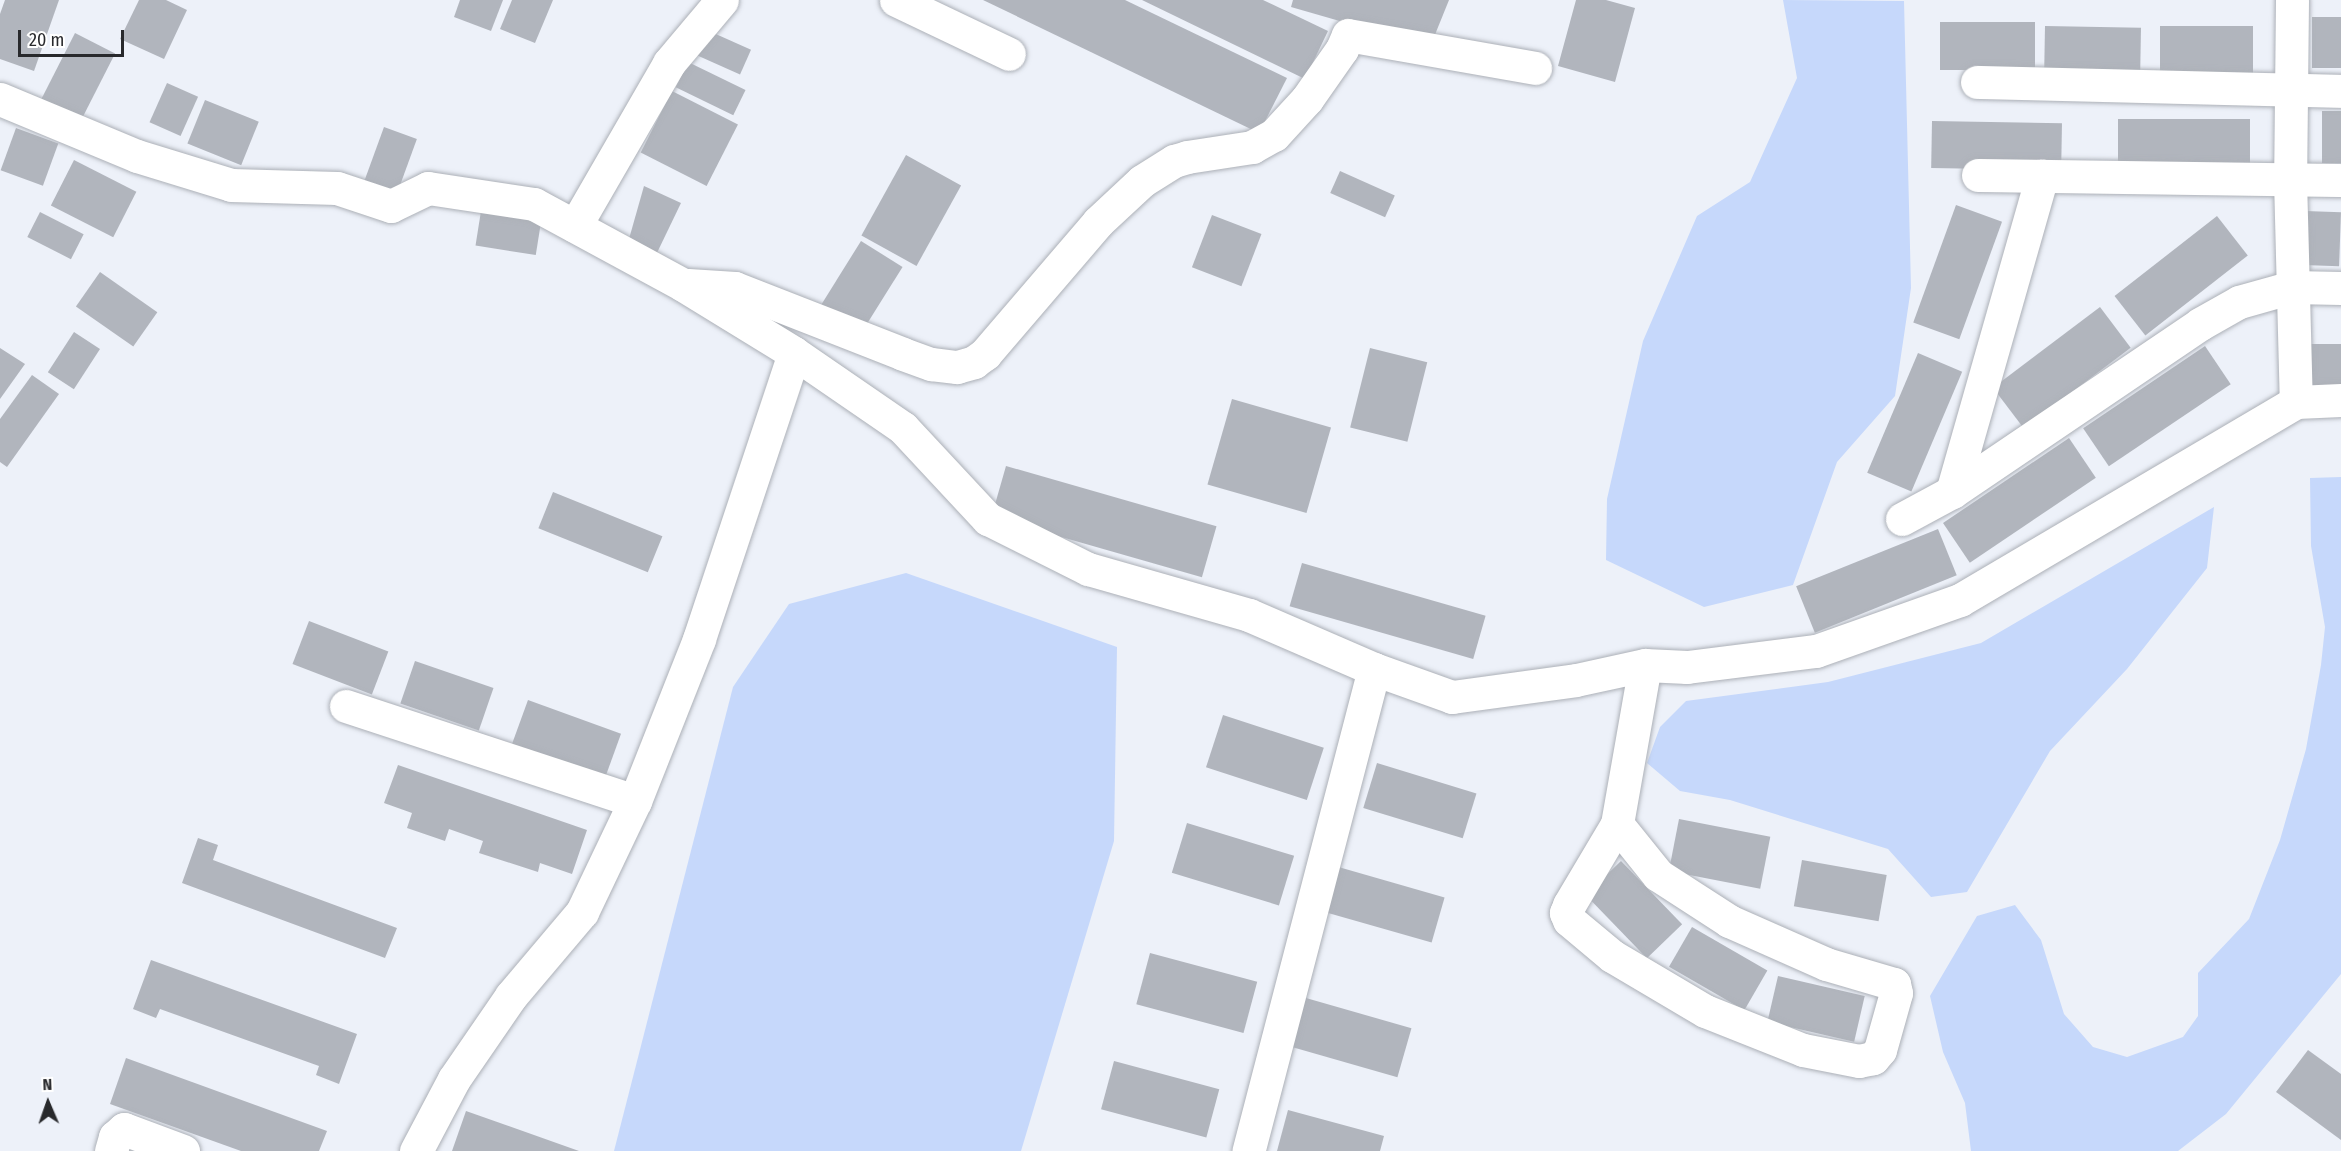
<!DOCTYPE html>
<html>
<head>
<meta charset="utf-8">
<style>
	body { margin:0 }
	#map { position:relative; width:2341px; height:1151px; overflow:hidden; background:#edf1f9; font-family:"Fira Sans Condensed",sans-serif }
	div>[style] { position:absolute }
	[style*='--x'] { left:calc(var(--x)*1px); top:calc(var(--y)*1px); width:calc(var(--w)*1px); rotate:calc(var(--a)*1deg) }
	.water>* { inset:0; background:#c6d8fb }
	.building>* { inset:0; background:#b1b5bd; transform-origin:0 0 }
	.roads { filter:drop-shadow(0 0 2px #acb0b7) drop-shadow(0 0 2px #acb0b7) }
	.minor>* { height:33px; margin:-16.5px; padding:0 16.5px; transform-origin:16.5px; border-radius:16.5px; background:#fff }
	span { translate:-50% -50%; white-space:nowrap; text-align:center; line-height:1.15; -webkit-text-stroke:4.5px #fff; paint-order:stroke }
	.north { position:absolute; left:18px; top:1073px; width:60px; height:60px; -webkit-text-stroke:4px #fff; paint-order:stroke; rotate:358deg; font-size:16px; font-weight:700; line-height:24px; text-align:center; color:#28292c }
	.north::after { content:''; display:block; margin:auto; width:21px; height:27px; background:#28292c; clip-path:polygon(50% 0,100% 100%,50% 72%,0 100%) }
	.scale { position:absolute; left:18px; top:30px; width:106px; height:27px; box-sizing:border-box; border:3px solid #28292c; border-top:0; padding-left:8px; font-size:18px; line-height:21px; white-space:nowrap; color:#28292c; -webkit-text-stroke:4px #fff; paint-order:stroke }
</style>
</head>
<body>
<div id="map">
	<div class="water">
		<i style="clip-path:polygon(1783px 0,1904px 1px,1911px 288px,1895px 396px,1837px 462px,1793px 585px,1704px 607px,1606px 560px,1607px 499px,1643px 341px,1697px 216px,1750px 182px,1797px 78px)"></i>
		<i style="clip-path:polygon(2341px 477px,2341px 974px,2226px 1114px,2178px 1151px,1971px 1151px,1965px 1103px,1943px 1052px,1930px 996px,1977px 916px,2015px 905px,2041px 940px,2064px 1014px,2093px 1047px,2127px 1057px,2183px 1037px,2198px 1016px,2198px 973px,2249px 919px,2280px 840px,2306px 749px,2321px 665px,2325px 627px,2311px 546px,2310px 478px)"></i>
		<i style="clip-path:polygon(2214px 507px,2207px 568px,2127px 669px,2050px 751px,1967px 892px,1931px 897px,1888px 849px,1730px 800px,1680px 791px,1647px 763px,1660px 727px,1686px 701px,1828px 682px,1981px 643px)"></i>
		<i style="clip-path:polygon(906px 573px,1117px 647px,1114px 841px,1021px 1151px,614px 1151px,733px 687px,789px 604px)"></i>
	</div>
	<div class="building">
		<i style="clip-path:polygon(5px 0,59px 0,34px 71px,0 59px,0 14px)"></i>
		<i style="clip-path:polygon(139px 0,166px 0,187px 10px,164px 59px,120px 39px)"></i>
		<i style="clip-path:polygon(460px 0,503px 0,491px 31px,454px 17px)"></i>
		<i style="clip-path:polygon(512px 0,553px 0,535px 43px,500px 29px)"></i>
		<i style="clip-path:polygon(983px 0,1125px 0,1287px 78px,1259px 133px)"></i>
		<i style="clip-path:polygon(1142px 0,1263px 0,1328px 31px,1305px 79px)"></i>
		<i style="clip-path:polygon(1293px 0,1449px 0,1430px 47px,1291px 7px)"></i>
		<i style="clip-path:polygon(1576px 0,1606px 0,1635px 8px,1615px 82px,1558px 66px)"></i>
		<i style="left:2312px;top:17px;width:29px;height:51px"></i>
		<i style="left:2035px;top:22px;width:48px;height:95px;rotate:90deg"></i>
		<i style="left:2045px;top:26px;width:96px;height:44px;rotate:1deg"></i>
		<i style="left:2253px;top:26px;width:48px;height:93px;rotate:90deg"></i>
		<i style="left:709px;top:31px;width:46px;height:27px;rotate:24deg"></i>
		<i style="left:75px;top:33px;width:45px;height:76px;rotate:27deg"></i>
		<i style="left:688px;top:62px;width:64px;height:28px;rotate:26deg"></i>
		<i style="left:167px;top:83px;width:34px;height:43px;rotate:24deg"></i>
		<i style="left:672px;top:91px;width:74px;height:69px;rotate:27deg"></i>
		<i style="left:205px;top:100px;width:58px;height:47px;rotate:22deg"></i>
		<i style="left:2322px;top:111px;width:19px;height:52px"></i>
		<i style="left:2118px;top:119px;width:132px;height:54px"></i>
		<i style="left:1932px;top:121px;width:130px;height:47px;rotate:1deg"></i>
		<i style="left:384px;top:127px;width:35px;height:62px;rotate:20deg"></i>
		<i style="left:16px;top:128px;width:45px;height:45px;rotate:20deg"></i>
		<i style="left:906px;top:155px;width:63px;height:92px;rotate:29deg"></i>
		<i style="left:74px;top:160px;width:70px;height:51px;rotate:27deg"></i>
		<i style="left:1340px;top:171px;width:60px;height:24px;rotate:24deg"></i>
		<i style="clip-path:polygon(644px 186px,681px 203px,655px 257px,627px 246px)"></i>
		<i style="left:1956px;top:205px;width:49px;height:125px;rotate:20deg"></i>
		<i style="left:481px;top:211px;width:61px;height:35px;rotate:9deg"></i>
		<i style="left:2305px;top:211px;width:36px;height:54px;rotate:2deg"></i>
		<i style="left:40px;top:212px;width:49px;height:28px;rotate:27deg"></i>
		<i style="left:1212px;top:215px;width:53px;height:56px;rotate:21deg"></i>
		<i style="left:2217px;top:216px;width:50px;height:130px;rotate:52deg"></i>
		<i style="left:861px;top:241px;width:49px;height:78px;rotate:32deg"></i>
		<i style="left:100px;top:272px;width:70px;height:42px;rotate:35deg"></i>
		<i style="left:2100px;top:307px;width:51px;height:134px;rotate:53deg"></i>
		<i style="left:74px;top:332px;width:31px;height:48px;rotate:33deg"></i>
		<i style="left:2305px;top:344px;width:36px;height:47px"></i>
		<i style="left:2205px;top:346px;width:46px;height:147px;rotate:56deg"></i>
		<i style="clip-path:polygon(0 348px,25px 364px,0 399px)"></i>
		<i style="left:1370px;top:348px;width:59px;height:82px;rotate:14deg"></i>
		<i style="left:1918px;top:353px;width:48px;height:130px;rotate:23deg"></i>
		<i style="clip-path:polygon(32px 375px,59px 394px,7px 467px,0 462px,0 419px)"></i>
		<i style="left:1232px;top:399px;width:103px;height:89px;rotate:16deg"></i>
		<i style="left:2069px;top:438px;width:48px;height:152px;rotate:56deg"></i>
		<i style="left:1006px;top:466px;width:219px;height:53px;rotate:16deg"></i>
		<i style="left:553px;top:492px;width:118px;height:39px;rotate:22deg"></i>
		<i style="left:1938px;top:529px;width:50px;height:153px;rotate:68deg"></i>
		<i style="left:1302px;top:563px;width:191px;height:45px;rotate:16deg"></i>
		<i style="left:309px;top:621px;width:85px;height:46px;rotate:21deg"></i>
		<i style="left:415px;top:661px;width:83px;height:45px;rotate:19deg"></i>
		<i style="left:528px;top:700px;width:99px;height:51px;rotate:20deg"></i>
		<i style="left:1223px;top:715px;width:106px;height:55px;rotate:18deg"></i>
		<i style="left:1377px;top:763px;width:104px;height:47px;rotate:17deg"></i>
		<i style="clip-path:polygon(398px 765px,587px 830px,572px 874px,540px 863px,538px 872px,479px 853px,483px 841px,449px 829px,445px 841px,407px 828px,412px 813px,384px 803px)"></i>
		<i style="left:1679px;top:819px;width:93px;height:53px;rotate:11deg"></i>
		<i style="left:1187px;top:823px;width:112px;height:52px;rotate:17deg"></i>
		<i style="clip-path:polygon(198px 838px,218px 845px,213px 860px,397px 928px,385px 958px,182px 883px)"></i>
		<i style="left:1802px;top:860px;width:86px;height:47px;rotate:10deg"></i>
		<i style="left:1621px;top:861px;width:88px;height:49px;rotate:46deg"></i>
		<i style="left:1335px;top:866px;width:114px;height:47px;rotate:16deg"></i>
		<i style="left:1692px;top:927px;width:87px;height:46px;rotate:30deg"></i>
		<i style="left:1150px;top:953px;width:111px;height:53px;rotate:15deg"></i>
		<i style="clip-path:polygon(151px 960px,357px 1034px,339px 1084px,316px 1075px,319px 1066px,160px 1009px,156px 1018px,133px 1009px)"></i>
		<i style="left:1778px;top:976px;width:89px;height:47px;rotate:13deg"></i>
		<i style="left:1299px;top:996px;width:117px;height:51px;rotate:16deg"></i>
		<i style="clip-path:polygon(2308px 1050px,2341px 1074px,2341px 1140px,2276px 1092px)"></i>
		<i style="clip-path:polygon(126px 1058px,327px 1131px,319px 1151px,241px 1151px,110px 1104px)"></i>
		<i style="left:1114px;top:1061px;width:109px;height:50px;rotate:15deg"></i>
		<i style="clip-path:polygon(1288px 1110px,1384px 1136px,1380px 1151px,1277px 1151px)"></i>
		<i style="clip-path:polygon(466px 1111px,579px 1151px,452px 1151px)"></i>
	</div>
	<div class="roads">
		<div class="minor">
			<i style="--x:896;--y:0;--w:125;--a:25.5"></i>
			<i style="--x:2292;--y:0;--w:179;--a:90.6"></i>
			<i style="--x:2290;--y:179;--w:223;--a:88.5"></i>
			<i style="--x:1977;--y:82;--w:364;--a:1.4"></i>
			<i style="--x:0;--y:99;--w:148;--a:22.6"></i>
			<i style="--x:137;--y:156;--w:98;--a:17.1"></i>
			<i style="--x:231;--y:185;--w:106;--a:1.6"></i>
			<i style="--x:337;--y:188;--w:57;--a:18.4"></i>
			<i style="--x:391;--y:206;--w:41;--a:-25.9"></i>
			<i style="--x:428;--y:188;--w:107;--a:8.6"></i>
			<i style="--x:534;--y:204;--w:170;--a:28.5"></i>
			<i style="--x:683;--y:285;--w:130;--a:31.5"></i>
			<i style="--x:794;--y:353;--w:132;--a:34.5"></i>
			<i style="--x:903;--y:428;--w:125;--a:47"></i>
			<i style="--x:988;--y:519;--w:112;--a:26.6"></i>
			<i style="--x:1088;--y:569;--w:167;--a:15.9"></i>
			<i style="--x:1249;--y:615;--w:136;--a:23.4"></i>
			<i style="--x:1374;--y:669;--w:498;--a:104.6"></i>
			<i style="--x:1978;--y:175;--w:363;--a:0.8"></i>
			<i style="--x:575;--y:226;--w:188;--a:-60"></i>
			<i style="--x:669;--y:63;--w:82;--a:-49.9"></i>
			<i style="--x:688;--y:285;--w:47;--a:3.7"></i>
			<i style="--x:735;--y:288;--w:180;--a:21.4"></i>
			<i style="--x:903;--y:354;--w:30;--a:20"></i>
			<i style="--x:931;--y:364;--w:26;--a:7"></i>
			<i style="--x:957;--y:367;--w:18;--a:-16"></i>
			<i style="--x:974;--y:362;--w:14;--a:-36"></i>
			<i style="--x:985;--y:354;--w:174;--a:-49.4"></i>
			<i style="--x:1098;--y:222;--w:60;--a:-43"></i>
			<i style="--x:1142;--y:181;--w:38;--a:-32"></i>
			<i style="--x:1174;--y:161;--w:14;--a:-17"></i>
			<i style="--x:1187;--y:157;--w:66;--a:-8.7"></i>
			<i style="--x:1252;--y:147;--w:25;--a:-29"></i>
			<i style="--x:1274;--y:135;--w:49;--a:-47.5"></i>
			<i style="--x:1307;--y:99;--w:61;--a:-55"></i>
			<i style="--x:1342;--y:49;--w:15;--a:-67"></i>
			<i style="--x:1348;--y:35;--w:190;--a:10"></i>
			<i style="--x:1952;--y:492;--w:329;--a:-74.1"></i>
			<i style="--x:1902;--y:519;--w:57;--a:-28.4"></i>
			<i style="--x:1952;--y:492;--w:300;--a:-34.1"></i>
			<i style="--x:2200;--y:324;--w:45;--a:-29.4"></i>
			<i style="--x:2239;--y:302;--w:55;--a:-15.8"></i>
			<i style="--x:2292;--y:287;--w:49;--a:1.2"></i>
			<i style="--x:1374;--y:669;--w:83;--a:19.7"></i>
			<i style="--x:1452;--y:697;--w:125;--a:-7.8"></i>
			<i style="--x:1576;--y:680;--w:71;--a:-12.3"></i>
			<i style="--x:346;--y:706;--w:304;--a:18.2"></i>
			<i style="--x:1617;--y:824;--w:65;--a:51.2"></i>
			<i style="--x:1658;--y:875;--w:85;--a:32.9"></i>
			<i style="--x:1729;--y:921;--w:106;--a:23.9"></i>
			<i style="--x:1826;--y:964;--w:71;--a:16.4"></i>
			<i style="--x:1894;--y:984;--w:9;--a:77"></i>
			<i style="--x:1896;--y:993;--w:59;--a:105.7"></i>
			<i style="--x:1880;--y:1050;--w:11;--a:131"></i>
			<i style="--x:1873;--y:1058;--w:14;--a:168"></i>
			<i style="--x:1859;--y:1061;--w:57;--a:-168.9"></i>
			<i style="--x:1803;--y:1050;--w:105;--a:-158.3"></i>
			<i style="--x:1705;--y:1011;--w:108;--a:-149.4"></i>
			<i style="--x:1612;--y:956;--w:56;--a:-140.1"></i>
			<i style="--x:1569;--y:920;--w:8;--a:-113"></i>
			<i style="--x:1566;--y:913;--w:9;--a:-69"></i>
			<i style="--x:1569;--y:905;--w:94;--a:-59.3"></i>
			<i style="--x:1617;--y:824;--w:161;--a:-80"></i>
			<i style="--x:1645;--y:665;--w:42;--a:2.7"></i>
			<i style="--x:1687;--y:667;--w:130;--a:-7.1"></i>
			<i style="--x:1816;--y:651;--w:153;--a:-19.5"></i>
			<i style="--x:1960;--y:600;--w:390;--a:-30.5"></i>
			<i style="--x:2296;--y:402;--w:45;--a:-2.5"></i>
			<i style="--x:111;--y:1151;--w:15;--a:-74"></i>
			<i style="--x:115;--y:1137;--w:12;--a:-42"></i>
			<i style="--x:124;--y:1129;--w:63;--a:20.4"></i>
			<i style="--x:416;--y:1151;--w:81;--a:-62.2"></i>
			<i style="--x:454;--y:1079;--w:101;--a:-55.5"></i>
			<i style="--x:511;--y:996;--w:110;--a:-49.8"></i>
			<i style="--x:582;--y:912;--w:123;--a:-64.5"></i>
			<i style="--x:635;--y:801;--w:174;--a:-68.4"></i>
			<i style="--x:699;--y:639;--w:301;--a:-71.6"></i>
		</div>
	</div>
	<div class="north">N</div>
	<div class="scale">20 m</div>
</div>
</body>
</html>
